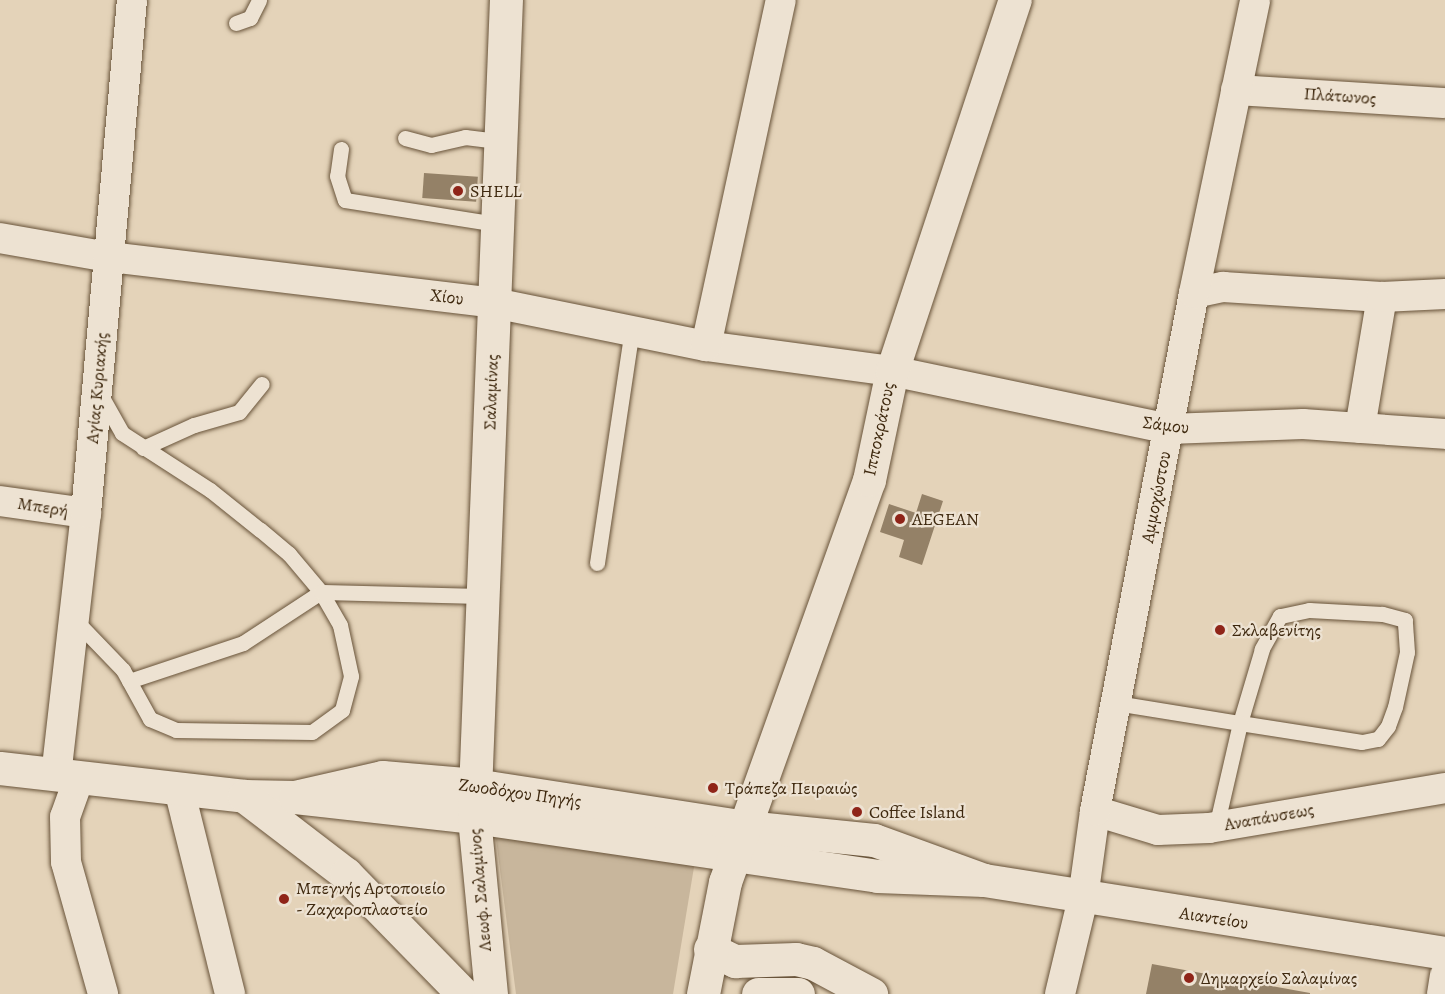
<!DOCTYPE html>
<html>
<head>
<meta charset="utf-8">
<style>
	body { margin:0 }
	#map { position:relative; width:1445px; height:994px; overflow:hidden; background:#e4d3b9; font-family:Alegreya,serif }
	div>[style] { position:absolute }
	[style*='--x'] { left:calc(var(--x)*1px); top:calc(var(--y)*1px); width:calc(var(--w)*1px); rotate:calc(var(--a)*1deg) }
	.green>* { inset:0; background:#c8b69c }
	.building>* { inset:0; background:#948167; transform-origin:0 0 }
	.roads { filter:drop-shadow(0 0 2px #685339) drop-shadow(0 0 2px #685339) }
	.lane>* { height:15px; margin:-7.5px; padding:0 7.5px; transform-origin:7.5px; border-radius:7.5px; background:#ede2d2 }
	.street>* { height:30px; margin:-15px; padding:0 15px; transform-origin:15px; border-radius:15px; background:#ede2d2 }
	.secondary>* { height:33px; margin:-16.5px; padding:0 16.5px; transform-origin:16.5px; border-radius:16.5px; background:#ede2d2 }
	.dots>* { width:16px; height:16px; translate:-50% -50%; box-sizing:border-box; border:3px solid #ede2d2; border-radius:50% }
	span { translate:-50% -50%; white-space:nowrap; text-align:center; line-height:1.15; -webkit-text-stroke:4.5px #ede2d2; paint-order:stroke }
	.street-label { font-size:18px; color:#3e280e }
	.poi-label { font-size:18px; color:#3e280e }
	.left { translate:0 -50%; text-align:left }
</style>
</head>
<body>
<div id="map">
	<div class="green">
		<i style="clip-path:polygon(501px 829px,695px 861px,673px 994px,516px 994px,496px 839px)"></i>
	</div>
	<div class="building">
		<i style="left:424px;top:173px;width:54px;height:25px;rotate:4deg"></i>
		<i style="clip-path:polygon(922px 494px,943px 501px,922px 565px,899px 557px,904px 540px,880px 532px,889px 504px,916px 513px)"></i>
		<i style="clip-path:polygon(1152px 964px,1310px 993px,1310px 994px,1146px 994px)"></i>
	</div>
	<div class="roads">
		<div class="lane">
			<i style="--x:236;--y:23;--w:15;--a:-20"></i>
			<i style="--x:250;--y:18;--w:20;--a:-63"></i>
			<i style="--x:405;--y:138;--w:27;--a:15"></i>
			<i style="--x:431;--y:145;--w:35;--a:-13"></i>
			<i style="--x:465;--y:137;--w:35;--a:7"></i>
			<i style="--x:341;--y:149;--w:27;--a:98"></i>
			<i style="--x:337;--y:176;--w:25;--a:72"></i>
			<i style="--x:345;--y:200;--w:154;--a:9"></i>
			<i style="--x:143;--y:448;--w:56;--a:-24.3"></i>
			<i style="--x:194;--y:425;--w:47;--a:-16.1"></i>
			<i style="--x:239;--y:412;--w:36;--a:-51"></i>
			<i style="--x:597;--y:563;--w:236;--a:-81.5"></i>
			<i style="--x:73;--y:618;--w:72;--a:46.1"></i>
			<i style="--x:123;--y:670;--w:56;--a:61.1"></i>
			<i style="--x:150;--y:719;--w:28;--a:23"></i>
			<i style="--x:176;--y:730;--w:136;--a:0.8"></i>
			<i style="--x:312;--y:732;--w:37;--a:-36"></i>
			<i style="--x:342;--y:710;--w:35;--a:-75"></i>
			<i style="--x:351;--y:676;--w:52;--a:-102.2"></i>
			<i style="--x:340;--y:625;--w:38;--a:-120"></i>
			<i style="--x:321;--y:592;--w:50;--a:-130.1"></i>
			<i style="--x:289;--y:554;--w:38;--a:-140"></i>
			<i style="--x:260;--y:530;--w:64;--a:-141.3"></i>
			<i style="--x:210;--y:490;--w:105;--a:-147.1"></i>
			<i style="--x:122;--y:433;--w:45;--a:-119.4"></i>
			<i style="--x:129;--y:681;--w:120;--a:-18.4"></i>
			<i style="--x:243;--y:643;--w:93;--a:-33.2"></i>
			<i style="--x:321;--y:592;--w:162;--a:1.4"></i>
			<i style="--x:1116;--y:703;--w:126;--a:9.2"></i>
			<i style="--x:1240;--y:723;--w:123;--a:8.9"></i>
			<i style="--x:1362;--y:742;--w:16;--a:-11"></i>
			<i style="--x:1378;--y:739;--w:16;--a:-52"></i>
			<i style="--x:1388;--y:726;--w:20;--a:-70"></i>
			<i style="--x:1395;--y:707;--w:56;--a:-77.7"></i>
			<i style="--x:1407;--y:652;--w:32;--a:-94"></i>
			<i style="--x:1405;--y:620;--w:24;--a:-165"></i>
			<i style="--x:1382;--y:614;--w:73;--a:-176.9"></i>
			<i style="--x:1309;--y:610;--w:30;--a:168"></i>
			<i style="--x:1280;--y:616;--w:38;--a:119"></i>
			<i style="--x:1262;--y:649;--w:77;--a:106.6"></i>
			<i style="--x:1240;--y:723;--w:107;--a:103"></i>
		</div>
		<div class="street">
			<i style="--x:1236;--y:90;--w:209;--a:3.6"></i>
			<i style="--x:0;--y:238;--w:111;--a:9.9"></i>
			<i style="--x:109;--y:257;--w:388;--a:6.8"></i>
			<i style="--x:494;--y:303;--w:216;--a:11.5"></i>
			<i style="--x:706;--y:346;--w:188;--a:7.7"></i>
			<i style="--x:892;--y:371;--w:283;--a:11.8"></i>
			<i style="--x:1169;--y:429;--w:134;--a:-2.1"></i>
			<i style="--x:1303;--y:424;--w:142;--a:4"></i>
			<i style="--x:1194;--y:293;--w:30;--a:-12"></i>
			<i style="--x:1223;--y:287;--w:159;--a:3.6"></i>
			<i style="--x:706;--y:346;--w:354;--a:-77.8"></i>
			<i style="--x:1360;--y:428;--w:133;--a:-80.5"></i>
			<i style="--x:1382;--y:297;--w:63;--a:-2.7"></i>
			<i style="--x:0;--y:501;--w:87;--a:7.9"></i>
			<i style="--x:56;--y:776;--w:265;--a:-83.5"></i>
			<i style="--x:86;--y:513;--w:515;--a:-84.88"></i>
			<i style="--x:79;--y:778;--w:41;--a:109.7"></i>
			<i style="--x:65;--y:817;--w:45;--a:88.7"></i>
			<i style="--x:66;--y:862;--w:137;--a:74.3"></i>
			<i style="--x:179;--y:789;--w:211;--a:76"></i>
			<i style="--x:1095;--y:811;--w:66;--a:16.8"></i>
			<i style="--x:1158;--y:830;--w:51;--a:-2.2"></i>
			<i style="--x:1209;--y:828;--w:239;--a:-9.6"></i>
			<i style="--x:1060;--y:994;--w:99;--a:-76.5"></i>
			<i style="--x:1083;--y:898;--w:88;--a:-82.1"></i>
			<i style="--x:1095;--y:811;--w:527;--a:-79.18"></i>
			<i style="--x:1194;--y:293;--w:299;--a:-78.2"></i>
			<i style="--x:1442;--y:994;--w:18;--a:-81"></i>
		</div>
		<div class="secondary">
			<i style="--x:0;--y:768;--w:246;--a:6.5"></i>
			<i style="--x:244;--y:796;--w:51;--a:1.1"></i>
			<i style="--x:244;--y:796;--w:128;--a:37.4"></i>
			<i style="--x:346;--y:874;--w:168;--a:45.7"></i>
			<i style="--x:984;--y:880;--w:117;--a:-160"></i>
			<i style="--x:874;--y:840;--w:129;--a:-174.2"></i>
			<i style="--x:746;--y:827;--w:273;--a:-171.2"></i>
			<i style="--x:476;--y:785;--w:94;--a:-175.1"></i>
			<i style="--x:382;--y:777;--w:89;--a:167.1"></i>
			<i style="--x:295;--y:797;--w:180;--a:6.4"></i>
			<i style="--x:474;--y:817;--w:407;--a:8.3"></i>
			<i style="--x:877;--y:876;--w:107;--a:2.1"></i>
			<i style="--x:984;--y:880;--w:467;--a:9"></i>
			<i style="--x:710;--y:949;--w:28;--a:26"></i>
			<i style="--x:735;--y:961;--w:61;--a:-1.9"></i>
			<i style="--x:796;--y:959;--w:17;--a:13"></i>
			<i style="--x:813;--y:963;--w:66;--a:28.1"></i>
			<i style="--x:491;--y:994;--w:178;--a:-95.5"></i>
			<i style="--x:474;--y:817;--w:818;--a:-87.76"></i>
			<i style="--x:703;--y:994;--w:114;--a:-78.9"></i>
			<i style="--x:725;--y:882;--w:427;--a:-70.3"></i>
			<i style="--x:869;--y:480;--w:111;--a:-78.1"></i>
			<i style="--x:892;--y:371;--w:391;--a:-71.7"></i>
			<i style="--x:758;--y:994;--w:40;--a:0"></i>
		</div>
	</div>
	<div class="dots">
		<i style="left:458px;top:191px;background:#8f2418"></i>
		<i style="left:900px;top:519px;background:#8f2418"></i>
		<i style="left:1220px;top:630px;background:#8f2418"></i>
		<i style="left:713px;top:788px;background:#8f2418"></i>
		<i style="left:857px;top:812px;background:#8f2418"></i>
		<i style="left:284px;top:899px;background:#8f2418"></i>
		<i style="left:1189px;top:978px;background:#8f2418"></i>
	</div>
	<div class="street-label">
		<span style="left:1340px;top:96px;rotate:4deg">Πλάτωνος</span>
		<span style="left:447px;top:297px;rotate:7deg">Χίου</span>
		<span style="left:97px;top:388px;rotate:-85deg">Αγίας Κυριακής</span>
		<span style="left:491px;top:392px;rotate:-88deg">Σαλαμίνας</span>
		<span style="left:1166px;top:425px;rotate:7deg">Σάμου</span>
		<span style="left:879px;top:429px;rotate:-78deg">Ιπποκράτους</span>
		<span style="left:1156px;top:497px;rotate:-79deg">Αμμοχώστου</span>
		<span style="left:43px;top:507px;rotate:9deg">Μπερή</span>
		<span style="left:520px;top:793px;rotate:8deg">Ζωοδόχου Πηγής</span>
		<span style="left:1269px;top:817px;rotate:-10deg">Αναπάυσεως</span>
		<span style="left:480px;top:890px;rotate:-95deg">Λεωφ. Σαλαμίνος</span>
		<span style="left:1214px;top:918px;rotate:9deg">Αιαντείου</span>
	</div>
	<div class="poi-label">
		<span class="left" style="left:470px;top:191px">SHELL</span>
		<span class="left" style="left:912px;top:519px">AEGEAN</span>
		<span class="left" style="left:1232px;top:630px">Σκλαβενίτης</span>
		<span class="left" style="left:725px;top:788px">Τράπεζα Πειραιώς</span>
		<span class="left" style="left:869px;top:812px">Coffee Island</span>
		<span class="left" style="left:296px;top:899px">Μπεγνής Αρτοποιείο<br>- Ζαχαροπλαστείο</span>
		<span class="left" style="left:1201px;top:978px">Δημαρχείο Σαλαμίνας</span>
	</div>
</div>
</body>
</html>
